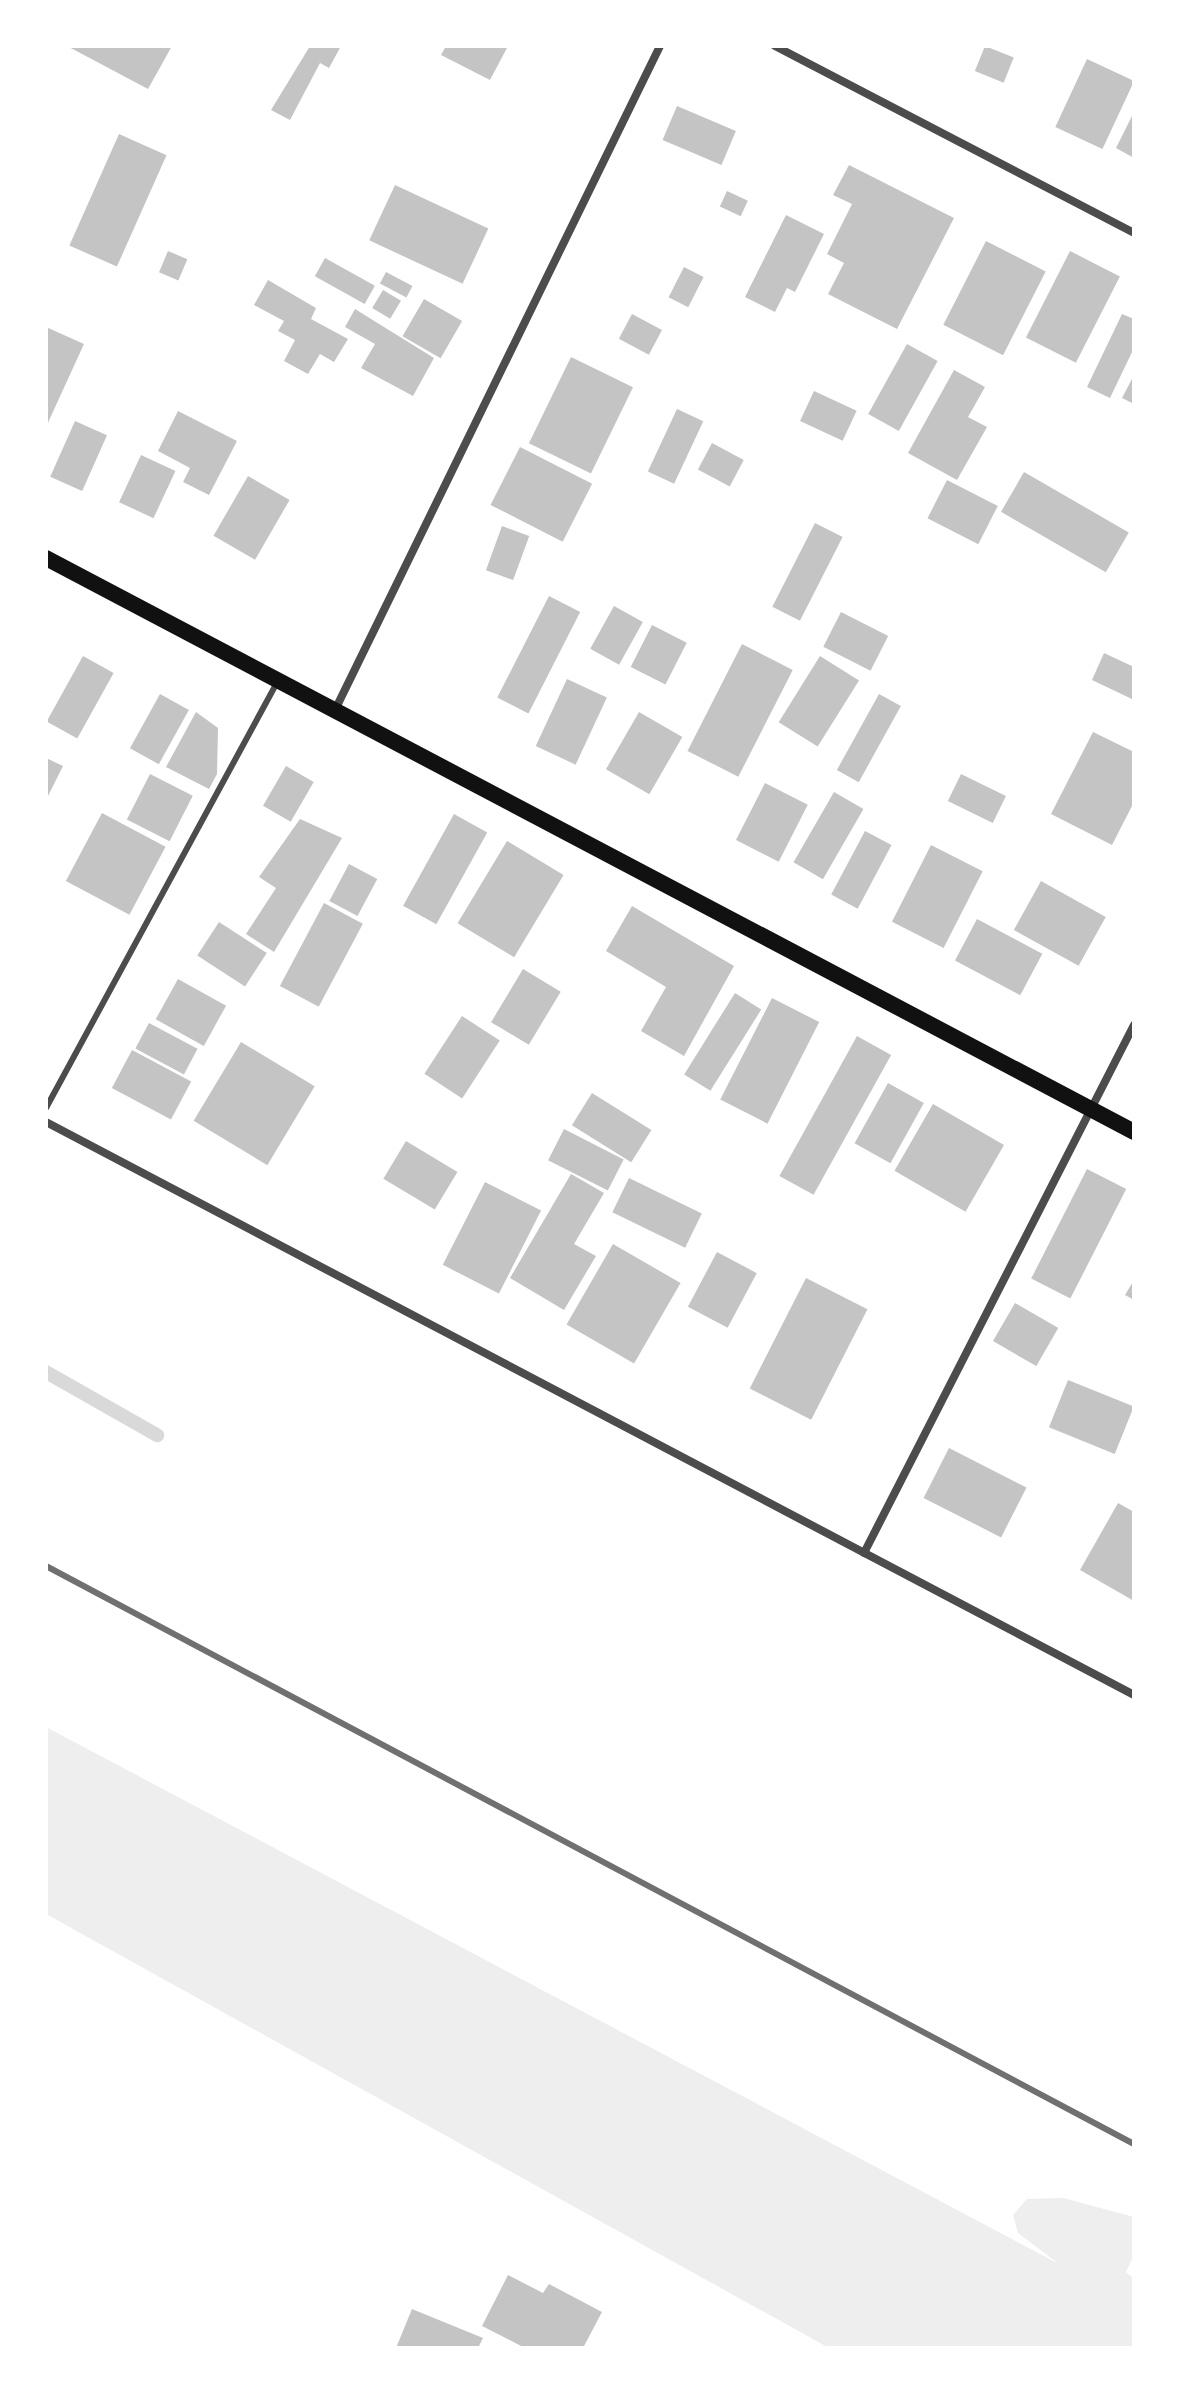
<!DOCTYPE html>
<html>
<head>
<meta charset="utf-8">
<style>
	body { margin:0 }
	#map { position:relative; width:1180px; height:2394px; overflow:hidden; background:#fff; font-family:Roboto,sans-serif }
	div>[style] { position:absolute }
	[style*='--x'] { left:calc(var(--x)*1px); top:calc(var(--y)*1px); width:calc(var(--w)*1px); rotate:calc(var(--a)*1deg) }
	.green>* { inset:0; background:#eee }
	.stream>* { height:14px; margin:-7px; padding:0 7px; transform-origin:7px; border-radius:7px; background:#d9d9d9 }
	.building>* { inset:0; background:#c4c4c4; transform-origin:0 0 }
	.service>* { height:6px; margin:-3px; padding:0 3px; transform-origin:3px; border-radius:3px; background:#4c4c4c }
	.minor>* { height:8px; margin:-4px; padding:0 4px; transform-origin:4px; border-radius:4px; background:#4c4c4c }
	.secondary>* { height:16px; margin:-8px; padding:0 8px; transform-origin:8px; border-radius:8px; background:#111 }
	.rail>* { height:6px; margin:-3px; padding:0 3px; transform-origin:3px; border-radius:3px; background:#707070 }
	span { translate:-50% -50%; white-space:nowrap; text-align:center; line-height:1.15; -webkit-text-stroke:7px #fff; paint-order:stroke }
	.frame { position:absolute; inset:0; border:48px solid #fff; pointer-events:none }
</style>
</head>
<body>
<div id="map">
	<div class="green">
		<i style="clip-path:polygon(46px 1727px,1059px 2264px,1018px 2233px,1013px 2215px,1027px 2199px,1063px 2198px,1134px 2217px,1134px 2255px,1126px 2272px,1134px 2279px,1134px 2348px,829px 2348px,46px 1914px)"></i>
	</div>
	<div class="stream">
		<i style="--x:46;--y:1372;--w:128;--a:29.6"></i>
	</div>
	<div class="building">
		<i style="clip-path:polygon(67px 46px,172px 46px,148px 89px)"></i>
		<i style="clip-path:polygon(310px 46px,341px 46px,329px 68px,320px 63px,290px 120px,271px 110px)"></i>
		<i style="clip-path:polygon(446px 46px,508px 46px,490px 80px,441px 55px)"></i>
		<i style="left:985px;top:46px;width:31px;height:27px;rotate:22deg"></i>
		<i style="left:1087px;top:59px;width:52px;height:75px;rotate:25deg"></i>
		<i style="left:677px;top:106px;width:64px;height:37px;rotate:23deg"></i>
		<i style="clip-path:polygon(1134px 112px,1134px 158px,1116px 148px)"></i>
		<i style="left:119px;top:134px;width:52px;height:122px;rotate:24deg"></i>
		<i style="clip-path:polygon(849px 165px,954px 218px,897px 329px,828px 294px,844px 263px,827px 254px,852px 204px,833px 195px)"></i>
		<i style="left:395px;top:185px;width:103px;height:61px;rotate:25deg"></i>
		<i style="left:727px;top:191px;width:23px;height:17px;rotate:25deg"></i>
		<i style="clip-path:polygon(786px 215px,824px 234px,795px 292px,787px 288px,775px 312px,745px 297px)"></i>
		<i style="left:986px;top:241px;width:67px;height:94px;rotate:27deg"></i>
		<i style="left:168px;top:251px;width:21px;height:23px;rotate:23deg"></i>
		<i style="left:1070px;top:251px;width:56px;height:97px;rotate:27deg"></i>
		<i style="left:325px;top:258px;width:57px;height:21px;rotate:29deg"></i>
		<i style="left:684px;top:267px;width:22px;height:34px;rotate:27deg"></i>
		<i style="left:386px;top:272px;width:30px;height:13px;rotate:28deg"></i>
		<i style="clip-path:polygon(268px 280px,316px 308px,311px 319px,348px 339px,334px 362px,320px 354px,308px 374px,284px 361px,295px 340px,278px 331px,284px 321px,254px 305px)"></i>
		<i style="left:383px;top:290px;width:21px;height:21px;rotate:31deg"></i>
		<i style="left:424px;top:299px;width:44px;height:43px;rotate:30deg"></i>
		<i style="clip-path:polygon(355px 309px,434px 358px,413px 396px,361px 368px,375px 344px,345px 327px)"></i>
		<i style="left:632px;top:314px;width:34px;height:28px;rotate:28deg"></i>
		<i style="clip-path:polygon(1122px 314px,1134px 319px,1134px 348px,1110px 398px,1087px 387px)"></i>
		<i style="clip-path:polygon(46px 327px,84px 344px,46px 427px)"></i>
		<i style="left:907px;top:344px;width:35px;height:80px;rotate:29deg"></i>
		<i style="left:571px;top:357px;width:69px;height:96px;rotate:26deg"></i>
		<i style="clip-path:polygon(954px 370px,985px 387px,968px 417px,987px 427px,957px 480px,908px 453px)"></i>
		<i style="clip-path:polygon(1134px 375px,1134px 404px,1122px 398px)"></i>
		<i style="left:814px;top:391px;width:47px;height:33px;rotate:25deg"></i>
		<i style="left:677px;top:409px;width:29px;height:69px;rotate:25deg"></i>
		<i style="clip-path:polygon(178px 411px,237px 441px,209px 495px,183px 482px,190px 468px,158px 451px)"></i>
		<i style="left:75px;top:421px;width:35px;height:61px;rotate:24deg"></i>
		<i style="left:712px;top:443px;width:36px;height:30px;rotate:28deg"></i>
		<i style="left:520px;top:447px;width:81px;height:65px;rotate:27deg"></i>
		<i style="left:141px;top:455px;width:38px;height:52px;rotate:25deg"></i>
		<i style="left:1024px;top:472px;width:121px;height:46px;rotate:30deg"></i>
		<i style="left:248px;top:476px;width:48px;height:69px;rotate:30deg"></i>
		<i style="left:947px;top:480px;width:57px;height:43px;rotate:27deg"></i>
		<i style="left:815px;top:523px;width:31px;height:94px;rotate:27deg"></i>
		<i style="left:502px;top:526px;width:29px;height:47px;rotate:20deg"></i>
		<i style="left:549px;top:596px;width:35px;height:114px;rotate:27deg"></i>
		<i style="left:614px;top:606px;width:33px;height:49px;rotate:29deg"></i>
		<i style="left:841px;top:612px;width:53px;height:39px;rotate:27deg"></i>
		<i style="left:652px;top:625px;width:39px;height:47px;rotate:27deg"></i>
		<i style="left:742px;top:644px;width:57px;height:120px;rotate:27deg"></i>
		<i style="clip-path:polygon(1104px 653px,1134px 667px,1134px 700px,1092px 680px)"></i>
		<i style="left:83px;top:656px;width:35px;height:75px;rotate:29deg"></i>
		<i style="left:820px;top:656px;width:46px;height:78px;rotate:32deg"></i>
		<i style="left:567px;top:679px;width:44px;height:74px;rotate:25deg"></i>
		<i style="left:160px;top:694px;width:33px;height:62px;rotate:29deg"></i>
		<i style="left:879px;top:694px;width:25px;height:87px;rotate:29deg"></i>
		<i style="clip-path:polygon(196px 712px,218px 728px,217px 774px,209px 789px,166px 767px)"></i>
		<i style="left:639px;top:712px;width:50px;height:66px;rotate:30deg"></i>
		<i style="clip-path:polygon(1093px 732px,1134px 752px,1134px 802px,1112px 845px,1051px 814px)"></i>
		<i style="clip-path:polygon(46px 758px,63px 766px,46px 800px)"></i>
		<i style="left:286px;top:766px;width:32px;height:46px;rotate:30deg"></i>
		<i style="left:150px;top:774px;width:48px;height:51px;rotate:27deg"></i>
		<i style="left:961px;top:774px;width:50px;height:30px;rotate:26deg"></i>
		<i style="left:765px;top:783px;width:48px;height:64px;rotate:27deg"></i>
		<i style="left:834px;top:792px;width:34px;height:81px;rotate:30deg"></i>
		<i style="left:102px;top:813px;width:72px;height:77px;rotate:28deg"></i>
		<i style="left:454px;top:814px;width:38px;height:105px;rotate:29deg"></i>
		<i style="clip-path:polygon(300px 819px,342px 838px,274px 952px,246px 934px,276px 888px,259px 877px)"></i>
		<i style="left:865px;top:831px;width:30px;height:72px;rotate:28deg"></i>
		<i style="left:507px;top:841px;width:66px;height:96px;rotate:31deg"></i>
		<i style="left:931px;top:845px;width:58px;height:86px;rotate:27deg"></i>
		<i style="left:349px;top:864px;width:32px;height:42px;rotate:28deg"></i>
		<i style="left:1041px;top:881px;width:74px;height:56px;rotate:29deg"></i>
		<i style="left:324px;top:903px;width:44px;height:94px;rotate:28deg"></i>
		<i style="clip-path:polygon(632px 906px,734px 966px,684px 1056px,641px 1031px,666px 987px,606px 951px)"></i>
		<i style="left:977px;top:919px;width:74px;height:47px;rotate:28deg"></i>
		<i style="left:219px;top:922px;width:57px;height:40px;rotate:33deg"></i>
		<i style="left:523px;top:969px;width:44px;height:62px;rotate:31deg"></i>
		<i style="left:178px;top:979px;width:55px;height:46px;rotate:29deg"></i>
		<i style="left:735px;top:993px;width:31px;height:96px;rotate:32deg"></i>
		<i style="left:772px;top:998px;width:53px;height:114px;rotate:27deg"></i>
		<i style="left:462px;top:1016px;width:45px;height:69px;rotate:33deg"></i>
		<i style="left:149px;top:1023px;width:55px;height:29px;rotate:28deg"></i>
		<i style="left:857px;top:1036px;width:39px;height:160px;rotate:29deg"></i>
		<i style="left:241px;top:1042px;width:86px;height:92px;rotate:31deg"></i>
		<i style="left:132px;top:1050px;width:67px;height:43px;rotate:28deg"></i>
		<i style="left:888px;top:1083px;width:41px;height:69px;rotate:29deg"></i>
		<i style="left:592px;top:1093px;width:70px;height:38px;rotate:32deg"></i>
		<i style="left:933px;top:1104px;width:82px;height:77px;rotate:30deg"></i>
		<i style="left:564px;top:1129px;width:67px;height:35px;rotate:27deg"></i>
		<i style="left:406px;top:1141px;width:60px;height:44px;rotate:31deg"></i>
		<i style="left:1087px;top:1169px;width:44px;height:123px;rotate:27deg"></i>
		<i style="clip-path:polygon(571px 1174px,604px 1193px,574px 1244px,596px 1256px,564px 1310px,510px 1278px)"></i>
		<i style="left:629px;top:1178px;width:81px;height:38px;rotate:26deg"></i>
		<i style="left:485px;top:1182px;width:63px;height:93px;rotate:27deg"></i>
		<i style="left:613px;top:1244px;width:78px;height:93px;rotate:30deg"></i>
		<i style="left:717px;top:1252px;width:45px;height:62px;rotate:28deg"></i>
		<i style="left:806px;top:1278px;width:69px;height:124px;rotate:27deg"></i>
		<i style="clip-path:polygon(1134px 1280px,1134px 1300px,1125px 1295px)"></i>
		<i style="left:1015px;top:1303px;width:50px;height:44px;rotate:30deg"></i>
		<i style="left:1068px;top:1380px;width:71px;height:51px;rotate:22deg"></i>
		<i style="left:949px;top:1448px;width:87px;height:56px;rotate:27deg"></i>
		<i style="clip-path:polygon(1118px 1503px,1134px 1512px,1134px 1601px,1080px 1570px)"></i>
		<i style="clip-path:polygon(508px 2275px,543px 2293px,549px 2284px,602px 2312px,583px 2348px,525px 2348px,482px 2326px)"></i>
		<i style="clip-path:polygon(412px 2309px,483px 2338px,478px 2348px,396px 2348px)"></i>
	</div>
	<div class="service">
		<i style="--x:46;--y:1108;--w:486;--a:-61.5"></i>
	</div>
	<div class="minor">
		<i style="--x:775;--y:46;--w:405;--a:27.5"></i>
		<i style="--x:335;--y:710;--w:739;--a:-63.92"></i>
		<i style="--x:46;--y:1122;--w:1230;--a:27.77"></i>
		<i style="--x:864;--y:1553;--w:593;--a:-62.92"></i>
	</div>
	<div class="secondary">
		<i style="--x:46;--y:558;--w:1230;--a:27.81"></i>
	</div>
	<div class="rail">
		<i style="--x:46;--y:1566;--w:1232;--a:27.98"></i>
	</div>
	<div class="frame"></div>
</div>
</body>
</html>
